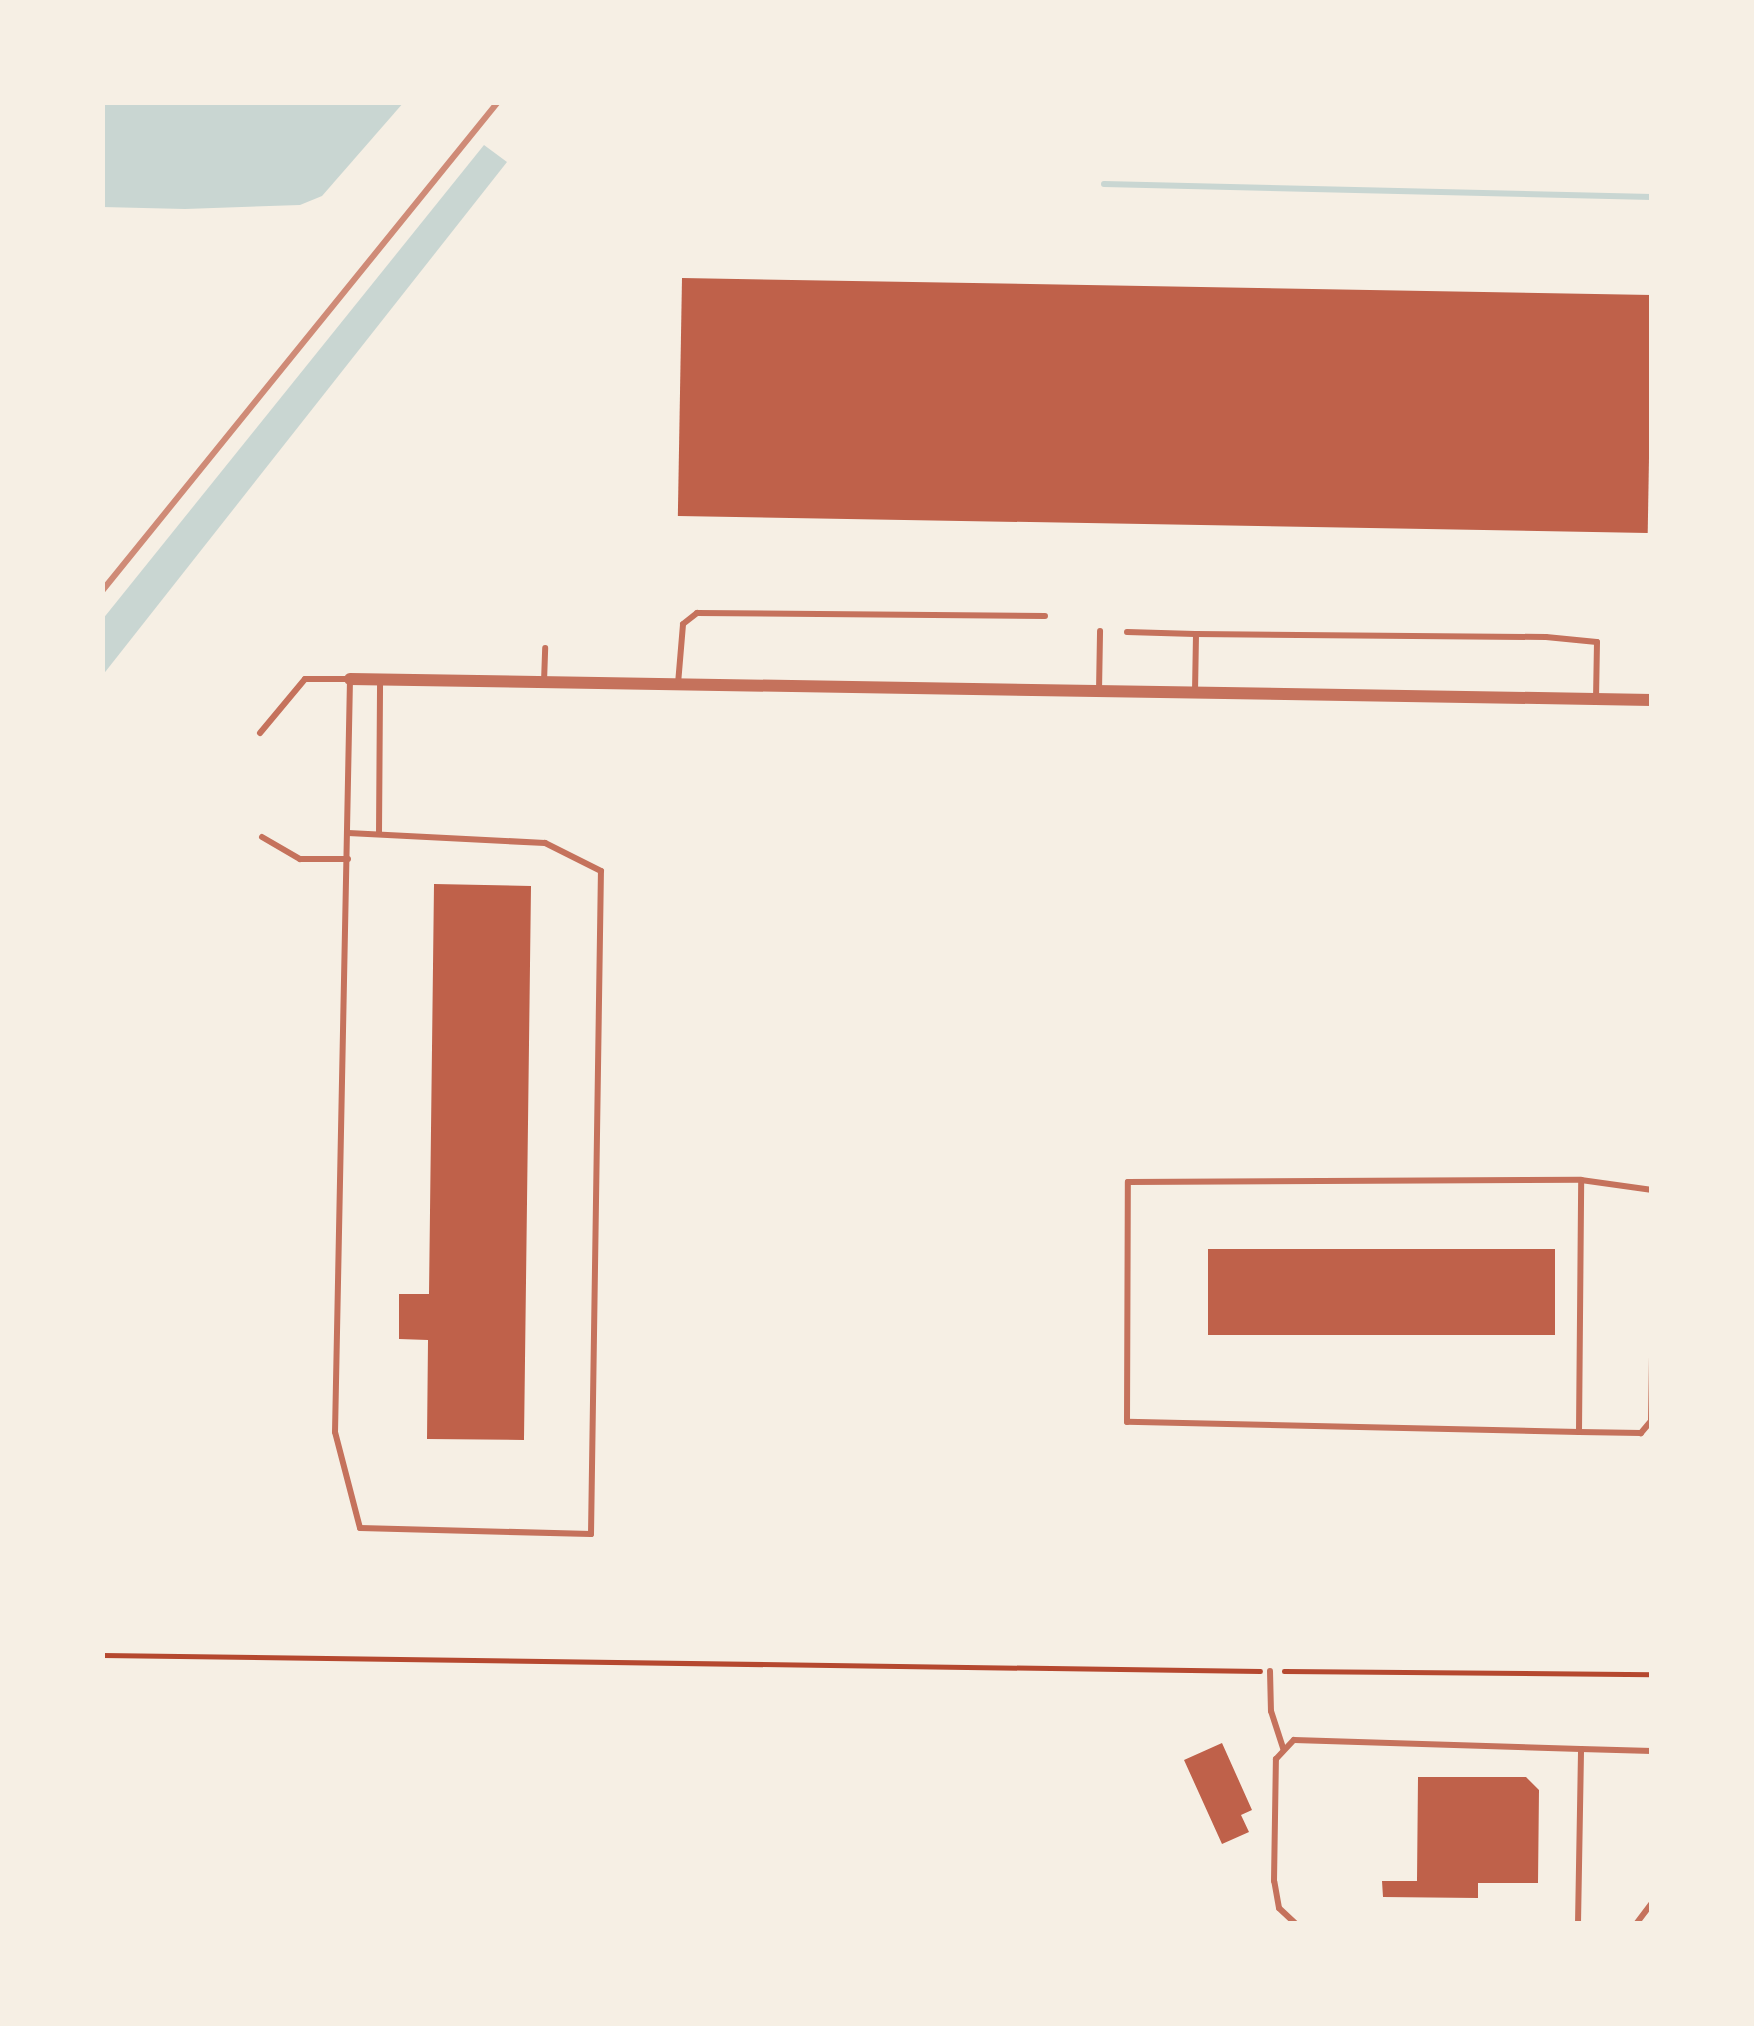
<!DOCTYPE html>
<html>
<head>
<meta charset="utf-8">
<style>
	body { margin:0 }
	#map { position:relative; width:1754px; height:2026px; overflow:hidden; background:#f6efe4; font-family:Spectral,serif }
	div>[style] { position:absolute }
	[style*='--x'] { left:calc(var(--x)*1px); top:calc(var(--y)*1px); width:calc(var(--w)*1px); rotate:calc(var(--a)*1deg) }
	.water>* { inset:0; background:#c9d6d2 }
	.stream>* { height:6px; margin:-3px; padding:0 3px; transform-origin:3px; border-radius:3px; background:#c9d6d2 }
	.building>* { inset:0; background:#bf614a; transform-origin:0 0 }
	.path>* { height:4.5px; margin:-2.25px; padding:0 2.25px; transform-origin:2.25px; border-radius:2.25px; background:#b5482f }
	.service>* { height:6px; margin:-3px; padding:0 3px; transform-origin:3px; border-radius:3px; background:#c5725c }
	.minor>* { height:12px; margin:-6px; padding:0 6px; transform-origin:6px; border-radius:6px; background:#c5725c }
	.rail>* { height:6px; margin:-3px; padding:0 3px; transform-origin:3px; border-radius:3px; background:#cf8b77 }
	span { translate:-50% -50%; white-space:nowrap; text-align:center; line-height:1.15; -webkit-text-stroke:12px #f6efe4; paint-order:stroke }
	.frame { position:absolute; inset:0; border:105px solid #f6efe4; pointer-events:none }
</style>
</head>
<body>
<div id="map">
	<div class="water">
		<i style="clip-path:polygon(102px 102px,404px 102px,322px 196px,300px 205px,185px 209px,102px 207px)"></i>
		<i style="clip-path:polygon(484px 145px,507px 162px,102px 676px,102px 620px)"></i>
	</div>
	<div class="stream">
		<i style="--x:1104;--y:184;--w:548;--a:1.36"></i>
	</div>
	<div class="building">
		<i style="left:682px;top:278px;width:970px;height:238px;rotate:1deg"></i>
		<i style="clip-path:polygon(434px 884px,531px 886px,524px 1440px,427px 1439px,428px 1340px,399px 1339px,399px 1294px,429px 1294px)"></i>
		<i style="left:1208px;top:1249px;width:347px;height:86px"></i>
		<i style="clip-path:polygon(1222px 1743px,1252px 1810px,1241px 1815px,1249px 1832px,1222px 1844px,1184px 1760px)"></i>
		<i style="clip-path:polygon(1418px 1777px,1526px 1777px,1539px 1790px,1538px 1883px,1478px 1883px,1478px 1898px,1383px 1897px,1382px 1881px,1417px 1881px)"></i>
	</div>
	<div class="path">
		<i style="--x:102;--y:1655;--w:1158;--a:0.79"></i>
		<i style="--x:1284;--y:1671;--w:368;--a:0.5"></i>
	</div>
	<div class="service">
		<i style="--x:1127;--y:632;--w:68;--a:1.7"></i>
		<i style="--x:544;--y:682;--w:34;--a:-88"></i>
		<i style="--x:678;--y:684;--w:60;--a:-85.2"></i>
		<i style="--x:683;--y:624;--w:18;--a:-38"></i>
		<i style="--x:697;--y:613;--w:348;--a:0.5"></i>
		<i style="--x:1099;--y:691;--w:60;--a:-89"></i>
		<i style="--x:1195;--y:692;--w:58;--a:-89"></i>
		<i style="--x:1196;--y:634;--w:350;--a:0.5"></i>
		<i style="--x:1546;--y:637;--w:51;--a:5.6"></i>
		<i style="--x:1597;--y:642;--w:57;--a:91"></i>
		<i style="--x:260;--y:733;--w:70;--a:-50.2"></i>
		<i style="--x:305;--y:679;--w:45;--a:0"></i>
		<i style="--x:350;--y:679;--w:753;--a:91.14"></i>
		<i style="--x:335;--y:1432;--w:99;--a:75.4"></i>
		<i style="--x:360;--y:1528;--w:231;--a:1.5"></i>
		<i style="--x:591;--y:1534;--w:663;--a:-89.14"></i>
		<i style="--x:601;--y:871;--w:63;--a:-153.4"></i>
		<i style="--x:545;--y:843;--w:197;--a:-177.1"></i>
		<i style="--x:379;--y:834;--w:152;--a:-89.6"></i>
		<i style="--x:262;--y:837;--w:44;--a:30.1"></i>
		<i style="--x:300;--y:859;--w:48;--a:0"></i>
		<i style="--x:1651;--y:1420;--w:62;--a:-89.1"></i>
		<i style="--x:1651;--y:1421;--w:16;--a:130"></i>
		<i style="--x:1641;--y:1433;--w:62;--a:-179.1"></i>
		<i style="--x:1579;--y:1432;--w:252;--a:-89.5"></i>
		<i style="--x:1581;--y:1180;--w:72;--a:8"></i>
		<i style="--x:1579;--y:1432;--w:452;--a:-178.7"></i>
		<i style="--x:1127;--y:1422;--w:240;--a:-89.8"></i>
		<i style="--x:1128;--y:1182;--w:453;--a:-0.3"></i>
		<i style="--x:1270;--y:1671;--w:40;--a:88.6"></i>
		<i style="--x:1271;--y:1711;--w:40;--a:72"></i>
		<i style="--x:1296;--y:1924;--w:23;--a:-137"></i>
		<i style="--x:1279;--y:1908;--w:27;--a:-100"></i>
		<i style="--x:1274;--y:1881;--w:122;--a:-89.1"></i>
		<i style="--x:1276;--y:1759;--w:26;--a:-47"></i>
		<i style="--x:1294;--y:1740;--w:287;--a:1.8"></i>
		<i style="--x:1578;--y:1924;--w:175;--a:-89"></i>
		<i style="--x:1581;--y:1749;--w:71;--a:1.6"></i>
		<i style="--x:1636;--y:1924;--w:26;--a:-53"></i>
	</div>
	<div class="minor">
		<i style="--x:350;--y:679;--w:1302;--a:0.92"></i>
	</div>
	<div class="rail">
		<i style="--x:102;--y:591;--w:629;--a:-51"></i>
	</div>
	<div class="frame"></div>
</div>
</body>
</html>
